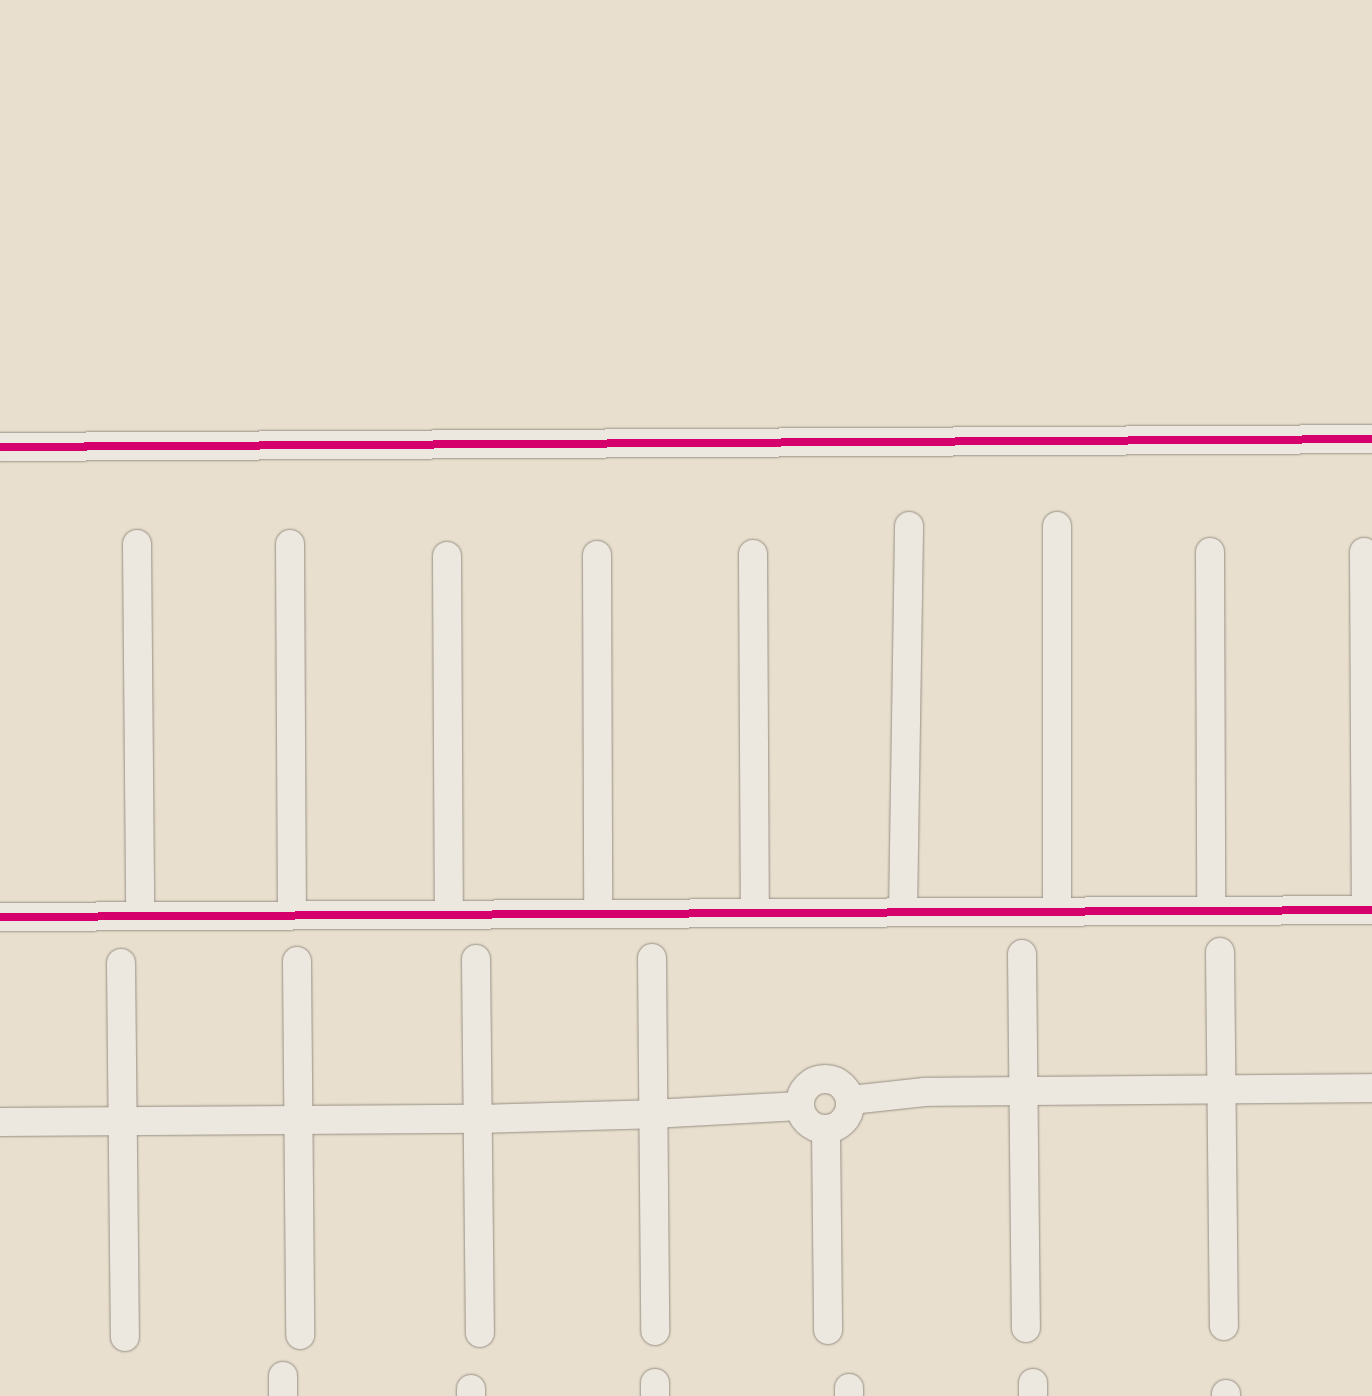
<!DOCTYPE html>
<html>
<head>
<meta charset="utf-8">
<style>
	body { margin:0 }
	#map { position:relative; width:1372px; height:1396px; overflow:hidden; background:#e9dfce; font-family:"IM FELL DW Pica",serif }
	div>[style] { position:absolute }
	[style*='--x'] { left:calc(var(--x)*1px); top:calc(var(--y)*1px); width:calc(var(--w)*1px); rotate:calc(var(--a)*1deg) }
	.roads { filter:drop-shadow(0 0 1px #978f84) drop-shadow(0 0 1px #978f84) }
	.minor>* { height:28px; margin:-14px; padding:0 14px; transform-origin:14px; border-radius:14px; background:#ece8df }
	.minor>.ring { margin:-14px; padding:0; box-sizing:content-box; background:none; border:28px solid #ece8df; border-radius:50% }
	.cycleway>* { height:8px; margin:-4px; padding:0 4px; transform-origin:4px; border-radius:4px; background:#d6006c }
	span { translate:-50% -50%; white-space:nowrap; text-align:center; line-height:1.15; -webkit-text-stroke:4px #f8ecd7; paint-order:stroke }
</style>
</head>
<body>
<div id="map">
	<div class="roads">
		<div class="minor">
			<i style="--x:0;--y:447;--w:1372;--a:-0.33"></i>
			<i style="--x:1057;--y:526;--w:386;--a:90"></i>
			<i style="--x:137;--y:544;--w:372;--a:89.5"></i>
			<i style="--x:290;--y:544;--w:371;--a:89.7"></i>
			<i style="--x:1210;--y:552;--w:359;--a:89.8"></i>
			<i style="--x:1364;--y:552;--w:358;--a:89.7"></i>
			<i style="--x:753;--y:554;--w:359;--a:89.7"></i>
			<i style="--x:597;--y:555;--w:359;--a:89.8"></i>
			<i style="--x:447;--y:556;--w:358;--a:89.7"></i>
			<i style="--x:903;--y:912;--w:386;--a:-89.1"></i>
			<i style="--x:0;--y:917;--w:1372;--a:-0.29"></i>
			<i style="--x:1220;--y:952;--w:374;--a:89.4"></i>
			<i style="--x:1022;--y:954;--w:374;--a:89.4"></i>
			<i style="--x:652;--y:958;--w:373;--a:89.5"></i>
			<i style="--x:476;--y:959;--w:374;--a:89.4"></i>
			<i style="--x:297;--y:961;--w:374;--a:89.5"></i>
			<i style="--x:121;--y:963;--w:374;--a:89.4"></i>
			<i class="ring" style="left:800px;top:1079px;width:22px;height:22px"></i>
			<i style="--x:851;--y:1100;--w:74;--a:-6.2"></i>
			<i style="--x:925;--y:1092;--w:447;--a:-0.5"></i>
			<i style="--x:0;--y:1122;--w:478;--a:-0.4"></i>
			<i style="--x:478;--y:1119;--w:174;--a:-1.6"></i>
			<i style="--x:652;--y:1114;--w:148;--a:-3.1"></i>
			<i style="--x:826;--y:1130;--w:200;--a:89.4"></i>
			<i style="--x:655;--y:1383;--w:13;--a:90"></i>
			<i style="--x:1033;--y:1383;--w:13;--a:90"></i>
			<i style="--x:849;--y:1388;--w:8;--a:90"></i>
			<i style="--x:1226;--y:1394;--w:2;--a:90"></i>
			<i style="--x:283;--y:1396;--w:20;--a:-90"></i>
			<i style="--x:471;--y:1396;--w:7;--a:-90"></i>
		</div>
	</div>
	<div class="cycleway">
		<i style="--x:0;--y:447;--w:1372;--a:-0.33"></i>
		<i style="--x:0;--y:917;--w:1372;--a:-0.29"></i>
	</div>
</div>
</body>
</html>
